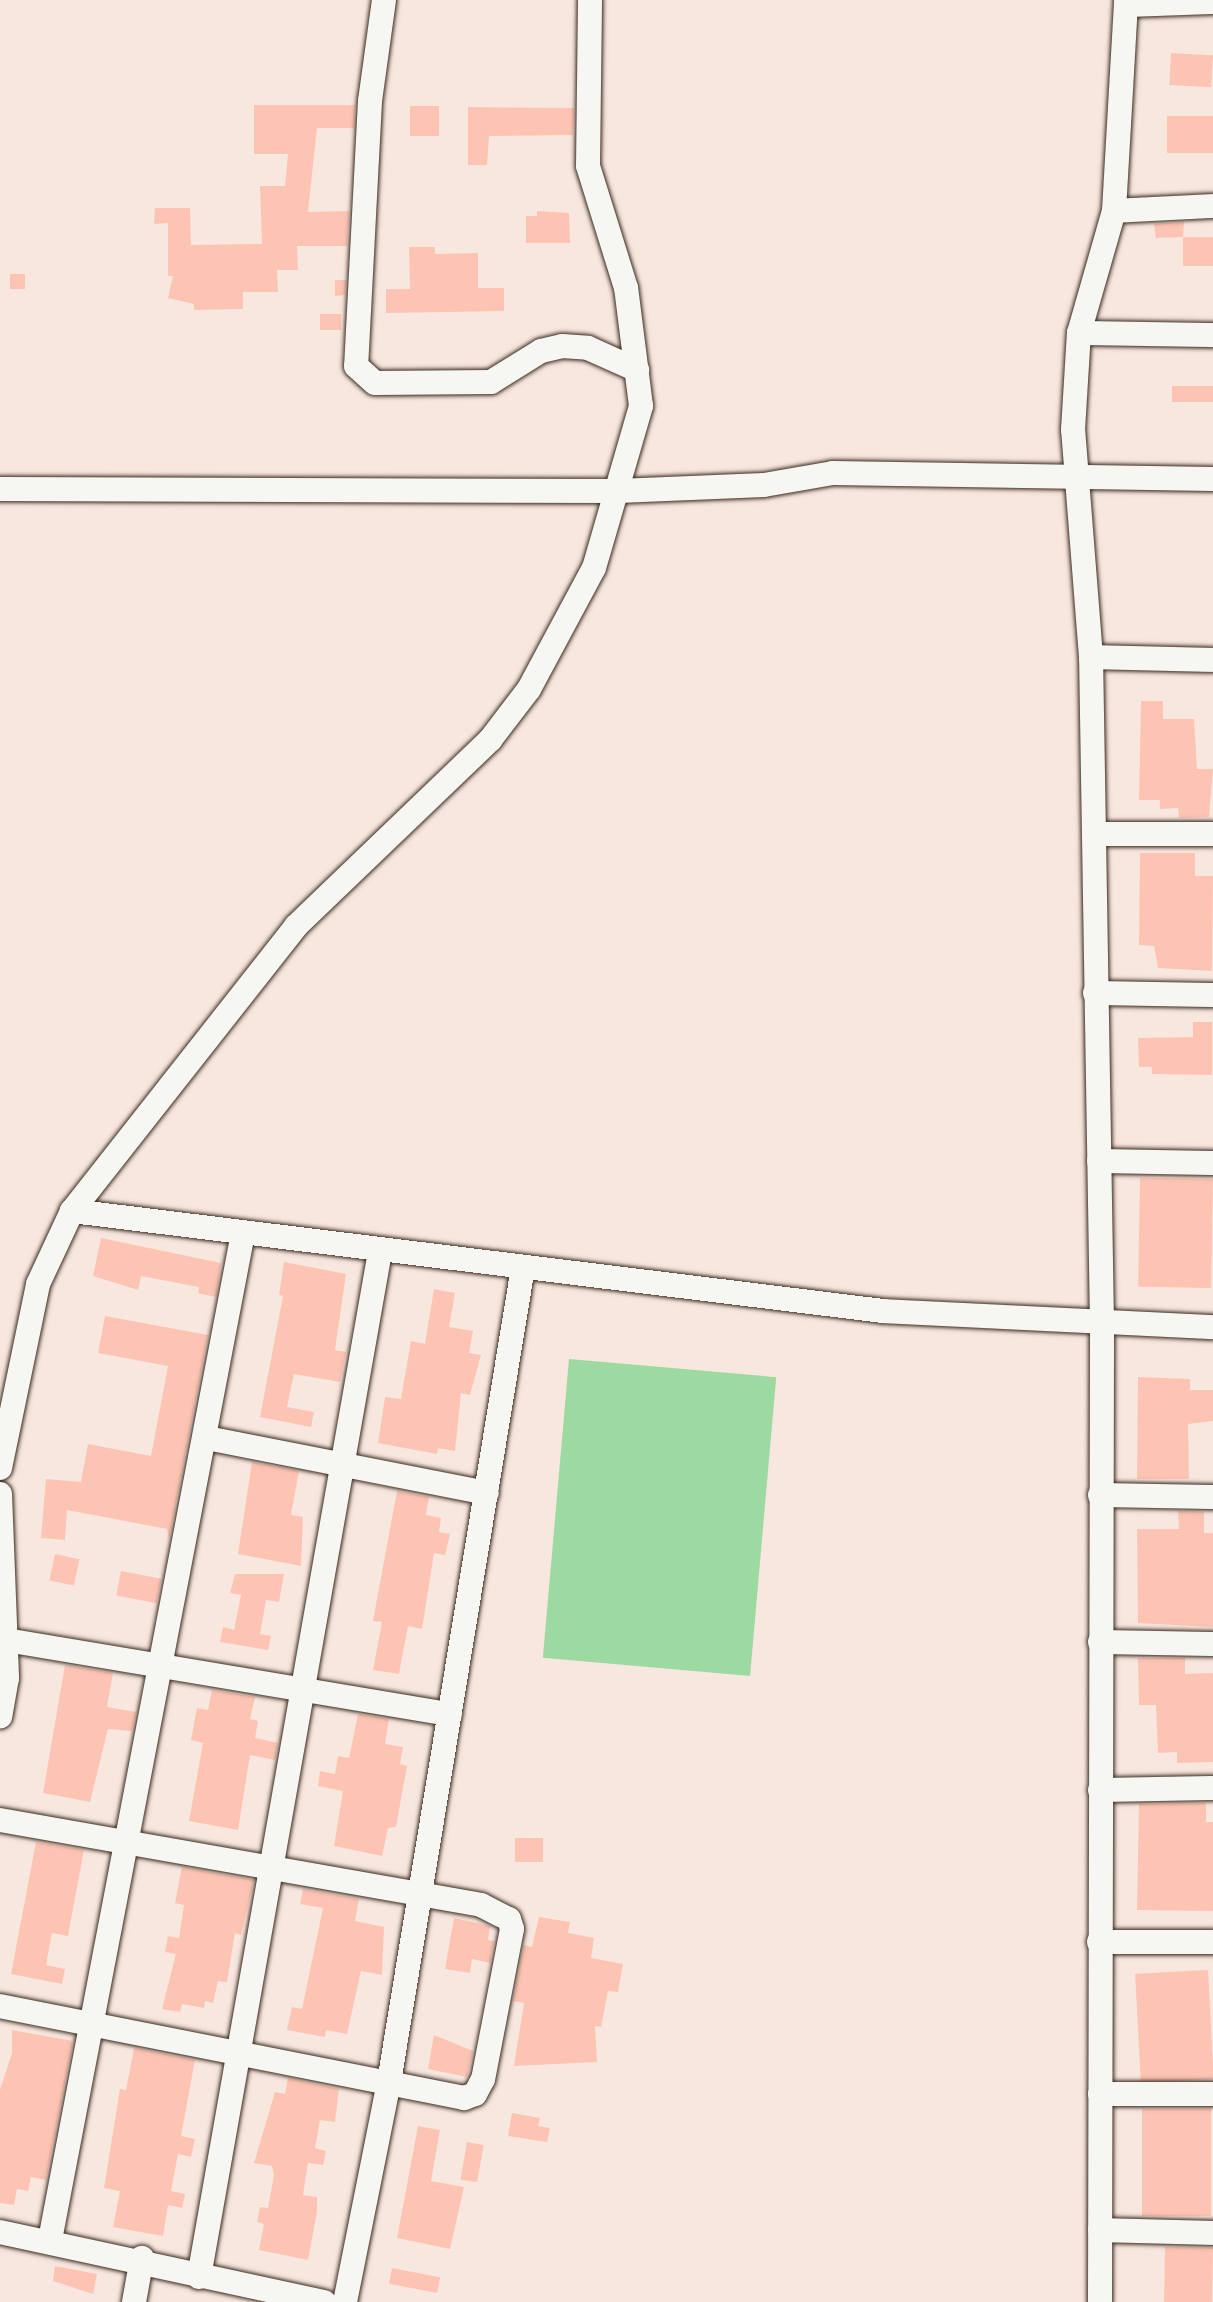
<!DOCTYPE html>
<html>
<head>
<meta charset="utf-8">
<style>
	body { margin:0 }
	#map { position:relative; width:1213px; height:2302px; overflow:hidden; background:#f8e7df; font-family:Delius,sans-serif }
	div>[style] { position:absolute }
	[style*='--x'] { left:calc(var(--x)*1px); top:calc(var(--y)*1px); width:calc(var(--w)*1px); rotate:calc(var(--a)*1deg) }
	.green>* { inset:0; background:#9ddaa1; transform-origin:0 0 }
	.building>* { inset:0; background:#fdc4b3; transform-origin:0 0 }
	.roads { filter:drop-shadow(0 0 2px #3b2a1e) drop-shadow(0 0 2px #3b2a1e) }
	.minor>* { height:24px; margin:-12px; padding:0 12px; transform-origin:12px; border-radius:12px; background:#f6f6f2 }
	span { translate:-50% -50%; white-space:nowrap; text-align:center; line-height:1.15; -webkit-text-stroke:6px #f6f6f2; paint-order:stroke }
</style>
</head>
<body>
<div id="map">
	<div class="green">
		<i style="left:569px;top:1359px;width:208px;height:300px;rotate:5deg"></i>
	</div>
	<div class="building">
		<i style="left:1171px;top:53px;width:42px;height:32px;rotate:3deg"></i>
		<i style="clip-path:polygon(254px 105px,355px 105px,354px 128px,317px 128px,308px 212px,349px 211px,347px 246px,297px 246px,298px 270px,277px 270px,278px 292px,243px 292px,243px 309px,194px 310px,194px 304px,168px 298px,173px 276px,168px 276px,168px 223px,154px 224px,155px 208px,190px 208px,191px 245px,262px 244px,260px 186px,285px 186px,288px 154px,254px 154px)"></i>
		<i style="left:410px;top:106px;width:29px;height:30px"></i>
		<i style="clip-path:polygon(468px 107px,574px 108px,573px 135px,489px 136px,487px 165px,468px 165px)"></i>
		<i style="left:1213px;top:116px;width:37px;height:46px;rotate:90deg"></i>
		<i style="clip-path:polygon(537px 211px,569px 213px,570px 243px,526px 243px,526px 216px,537px 216px)"></i>
		<i style="clip-path:polygon(1184px 222px,1183px 237px,1156px 238px,1154px 224px)"></i>
		<i style="left:1183px;top:237px;width:30px;height:29px"></i>
		<i style="clip-path:polygon(409px 247px,435px 247px,435px 254px,478px 253px,478px 288px,504px 288px,504px 311px,386px 313px,386px 289px,410px 289px)"></i>
		<i style="left:10px;top:274px;width:15px;height:15px"></i>
		<i style="clip-path:polygon(335px 280px,346px 280px,345px 295px,335px 296px)"></i>
		<i style="left:341px;top:314px;width:16px;height:21px;rotate:90deg"></i>
		<i style="left:1172px;top:386px;width:41px;height:16px"></i>
		<i style="clip-path:polygon(1141px 701px,1163px 701px,1163px 719px,1194px 719px,1197px 769px,1213px 769px,1209px 817px,1179px 818px,1178px 808px,1160px 809px,1160px 800px,1139px 800px)"></i>
		<i style="clip-path:polygon(1140px 853px,1195px 853px,1195px 876px,1213px 876px,1212px 971px,1158px 968px,1154px 946px,1139px 945px)"></i>
		<i style="clip-path:polygon(1193px 1022px,1212px 1022px,1212px 1075px,1152px 1074px,1152px 1067px,1139px 1067px,1138px 1038px,1193px 1037px)"></i>
		<i style="left:1213px;top:1179px;width:109px;height:73px;rotate:91deg"></i>
		<i style="clip-path:polygon(101px 1238px,221px 1263px,216px 1297px,198px 1293px,199px 1287px,141px 1276px,138px 1290px,93px 1276px)"></i>
		<i style="clip-path:polygon(284px 1262px,346px 1274px,335px 1350px,346px 1352px,340px 1382px,294px 1374px,287px 1407px,314px 1412px,311px 1427px,260px 1417px,283px 1296px,279px 1295px)"></i>
		<i style="clip-path:polygon(434px 1289px,455px 1293px,449px 1327px,473px 1331px,469px 1353px,481px 1355px,470px 1395px,461px 1393px,455px 1451px,438px 1448px,437px 1454px,378px 1443px,385px 1397px,401px 1399px,411px 1341px,425px 1344px)"></i>
		<i style="clip-path:polygon(105px 1316px,208px 1335px,169px 1539px,167px 1529px,67px 1510px,65px 1540px,41px 1538px,46px 1479px,81px 1482px,88px 1444px,151px 1456px,168px 1366px,98px 1353px)"></i>
		<i style="clip-path:polygon(1138px 1377px,1190px 1379px,1190px 1390px,1213px 1390px,1213px 1421px,1188px 1424px,1189px 1479px,1137px 1479px)"></i>
		<i style="clip-path:polygon(252px 1462px,299px 1471px,291px 1515px,303px 1517px,301px 1566px,238px 1554px)"></i>
		<i style="clip-path:polygon(397px 1491px,429px 1497px,426px 1515px,441px 1518px,439px 1532px,450px 1534px,445px 1555px,434px 1553px,422px 1629px,408px 1626px,399px 1674px,373px 1670px,382px 1622px,373px 1621px)"></i>
		<i style="clip-path:polygon(1178px 1511px,1204px 1512px,1204px 1533px,1213px 1533px,1213px 1627px,1138px 1623px,1137px 1529px,1179px 1529px)"></i>
		<i style="left:55px;top:1554px;width:25px;height:27px;rotate:12deg"></i>
		<i style="left:121px;top:1571px;width:41px;height:25px;rotate:11deg"></i>
		<i style="clip-path:polygon(235px 1574px,284px 1574px,279px 1602px,266px 1600px,260px 1634px,271px 1636px,268px 1650px,220px 1642px,223px 1627px,234px 1630px,241px 1595px,230px 1593px)"></i>
		<i style="clip-path:polygon(1138px 1658px,1185px 1658px,1185px 1674px,1213px 1673px,1213px 1762px,1177px 1763px,1177px 1752px,1158px 1753px,1156px 1705px,1139px 1705px)"></i>
		<i style="clip-path:polygon(65px 1665px,113px 1673px,107px 1707px,136px 1712px,132px 1731px,108px 1729px,90px 1802px,43px 1793px)"></i>
		<i style="clip-path:polygon(212px 1690px,255px 1697px,250px 1719px,258px 1721px,255px 1738px,278px 1743px,275px 1760px,250px 1755px,238px 1830px,189px 1821px,203px 1743px,191px 1740px,197px 1708px,208px 1710px)"></i>
		<i style="clip-path:polygon(358px 1714px,389px 1719px,385px 1744px,403px 1747px,400px 1764px,407px 1766px,396px 1827px,388px 1828px,382px 1856px,334px 1846px,343px 1791px,318px 1786px,320px 1771px,335px 1774px,338px 1756px,349px 1758px)"></i>
		<i style="clip-path:polygon(1206px 1803px,1206px 1822px,1213px 1822px,1213px 1911px,1137px 1910px,1139px 1804px)"></i>
		<i style="left:543px;top:1838px;width:24px;height:28px;rotate:90deg"></i>
		<i style="clip-path:polygon(36px 1842px,84px 1850px,68px 1936px,52px 1933px,46px 1965px,65px 1969px,62px 1984px,11px 1974px)"></i>
		<i style="clip-path:polygon(182px 1867px,254px 1880px,241px 1935px,235px 1933px,227px 1982px,218px 1981px,213px 2003px,205px 2001px,204px 2008px,182px 2004px,180px 2012px,162px 2009px,176px 1954px,165px 1952px,168px 1936px,179px 1938px,184px 1905px,175px 1903px)"></i>
		<i style="clip-path:polygon(303px 1889px,359px 1899px,355px 1921px,384px 1927px,382px 1975px,361px 1971px,347px 2034px,326px 2030px,325px 2037px,287px 2030px,292px 2007px,302px 2009px,323px 1908px,300px 1904px)"></i>
		<i style="clip-path:polygon(539px 1917px,570px 1922px,568px 1933px,594px 1938px,591px 1958px,623px 1964px,618px 1992px,608px 1991px,601px 2027px,595px 2026px,597px 2062px,514px 2066px,524px 2003px,513px 2001px,524px 1945px,532px 1947px)"></i>
		<i style="clip-path:polygon(454px 1918px,490px 1926px,488px 1940px,494px 1941px,490px 1963px,472px 1959px,470px 1973px,445px 1969px)"></i>
		<i style="left:1208px;top:1970px;width:109px;height:73px;rotate:87deg"></i>
		<i style="clip-path:polygon(12px 2030px,73px 2041px,46px 2180px,31px 2177px,28px 2191px,17px 2189px,14px 2205px,0 2203px,0 2090px,12px 2053px)"></i>
		<i style="clip-path:polygon(434px 2035px,473px 2051px,467px 2077px,428px 2069px)"></i>
		<i style="clip-path:polygon(134px 2048px,195px 2060px,181px 2136px,195px 2139px,191px 2157px,178px 2154px,171px 2191px,185px 2194px,182px 2208px,168px 2205px,163px 2236px,113px 2227px,120px 2191px,104px 2188px,120px 2089px,126px 2090px)"></i>
		<i style="clip-path:polygon(288px 2078px,339px 2089px,335px 2122px,320px 2120px,315px 2148px,326px 2151px,323px 2165px,308px 2163px,303px 2195px,317px 2197px,317px 2212px,308px 2260px,259px 2250px,264px 2224px,257px 2222px,260px 2207px,268px 2208px,274px 2175px,272px 2166px,254px 2163px,275px 2092px,285px 2094px)"></i>
		<i style="left:1142px;top:2109px;width:69px;height:107px"></i>
		<i style="clip-path:polygon(512px 2113px,540px 2118px,538px 2126px,550px 2128px,547px 2142px,508px 2136px)"></i>
		<i style="clip-path:polygon(418px 2126px,440px 2130px,431px 2181px,464px 2187px,450px 2249px,397px 2238px)"></i>
		<i style="left:467px;top:2142px;width:17px;height:38px;rotate:10deg"></i>
		<i style="left:1165px;top:2247px;width:48px;height:55px;rotate:1deg"></i>
		<i style="clip-path:polygon(55px 2266px,97px 2274px,93px 2294px,53px 2281px)"></i>
		<i style="left:392px;top:2268px;width:49px;height:16px;rotate:11deg"></i>
	</div>
	<div class="roads">
		<div class="minor">
			<i style="--x:384;--y:0;--w:102;--a:97.9"></i>
			<i style="--x:370;--y:101;--w:265;--a:93"></i>
			<i style="--x:356;--y:366;--w:25;--a:42"></i>
			<i style="--x:375;--y:383;--w:116;--a:-0.5"></i>
			<i style="--x:491;--y:382;--w:59;--a:-31.8"></i>
			<i style="--x:541;--y:351;--w:22;--a:-13"></i>
			<i style="--x:562;--y:346;--w:26;--a:4"></i>
			<i style="--x:588;--y:348;--w:54;--a:24.2"></i>
			<i style="--x:1126;--y:5;--w:87;--a:-2"></i>
			<i style="--x:1114;--y:211;--w:99;--a:-2.9"></i>
			<i style="--x:1079;--y:333;--w:134;--a:0.9"></i>
			<i style="--x:0;--y:489;--w:618;--a:0.19"></i>
			<i style="--x:618;--y:491;--w:146;--a:-2.4"></i>
			<i style="--x:764;--y:485;--w:70;--a:-9.9"></i>
			<i style="--x:833;--y:473;--w:380;--a:0.9"></i>
			<i style="--x:1091;--y:657;--w:122;--a:1.4"></i>
			<i style="--x:1094;--y:834;--w:119;--a:0"></i>
			<i style="--x:1095;--y:993;--w:118;--a:1"></i>
			<i style="--x:1099;--y:1161;--w:114;--a:1"></i>
			<i style="--x:72;--y:1211;--w:817;--a:7.03"></i>
			<i style="--x:883;--y:1311;--w:330;--a:2.8"></i>
			<i style="--x:207;--y:1438;--w:285;--a:11.1"></i>
			<i style="--x:0;--y:1468;--w:188;--a:-78.3"></i>
			<i style="--x:38;--y:1284;--w:81;--a:-65"></i>
			<i style="--x:72;--y:1211;--w:362;--a:-51.8"></i>
			<i style="--x:296;--y:926;--w:269;--a:-43.8"></i>
			<i style="--x:490;--y:740;--w:64;--a:-52.6"></i>
			<i style="--x:529;--y:689;--w:137;--a:-61.8"></i>
			<i style="--x:594;--y:568;--w:169;--a:-73.8"></i>
			<i style="--x:641;--y:406;--w:119;--a:-97.2"></i>
			<i style="--x:626;--y:288;--w:128;--a:-107.3"></i>
			<i style="--x:588;--y:166;--w:166;--a:-89.3"></i>
			<i style="--x:0;--y:1494;--w:184;--a:87.8"></i>
			<i style="--x:7;--y:1678;--w:39;--a:100"></i>
			<i style="--x:1100;--y:1495;--w:113;--a:1"></i>
			<i style="--x:6;--y:1640;--w:450;--a:9.5"></i>
			<i style="--x:1100;--y:1642;--w:113;--a:1"></i>
			<i style="--x:1100;--y:1790;--w:113;--a:-1"></i>
			<i style="--x:0;--y:1820;--w:488;--a:10"></i>
			<i style="--x:481;--y:1905;--w:31;--a:27"></i>
			<i style="--x:509;--y:1919;--w:10;--a:73"></i>
			<i style="--x:512;--y:1929;--w:153;--a:100.9"></i>
			<i style="--x:483;--y:2079;--w:17;--a:118"></i>
			<i style="--x:475;--y:2094;--w:12;--a:160"></i>
			<i style="--x:464;--y:2098;--w:473;--a:-168.8"></i>
			<i style="--x:1099;--y:1942;--w:114;--a:0"></i>
			<i style="--x:1100;--y:2094;--w:113;--a:0"></i>
			<i style="--x:1100;--y:2230;--w:113;--a:1.5"></i>
			<i style="--x:0;--y:2232;--w:332;--a:12.2"></i>
			<i style="--x:50;--y:2240;--w:1025;--a:-79.15"></i>
			<i style="--x:199;--y:2277;--w:1041;--a:-79.99"></i>
			<i style="--x:134;--y:2302;--w:45;--a:-79.7"></i>
			<i style="--x:345;--y:2302;--w:224;--a:-78.7"></i>
			<i style="--x:389;--y:2082;--w:826;--a:-80.66"></i>
			<i style="--x:1100;--y:2302;--w:978;--a:-89.88"></i>
			<i style="--x:1102;--y:1324;--w:667;--a:-90.94"></i>
			<i style="--x:1091;--y:657;--w:228;--a:-94.5"></i>
			<i style="--x:1073;--y:430;--w:97;--a:-86.5"></i>
			<i style="--x:1079;--y:333;--w:127;--a:-74"></i>
			<i style="--x:1114;--y:211;--w:211;--a:-86.7"></i>
		</div>
	</div>
</div>
</body>
</html>
